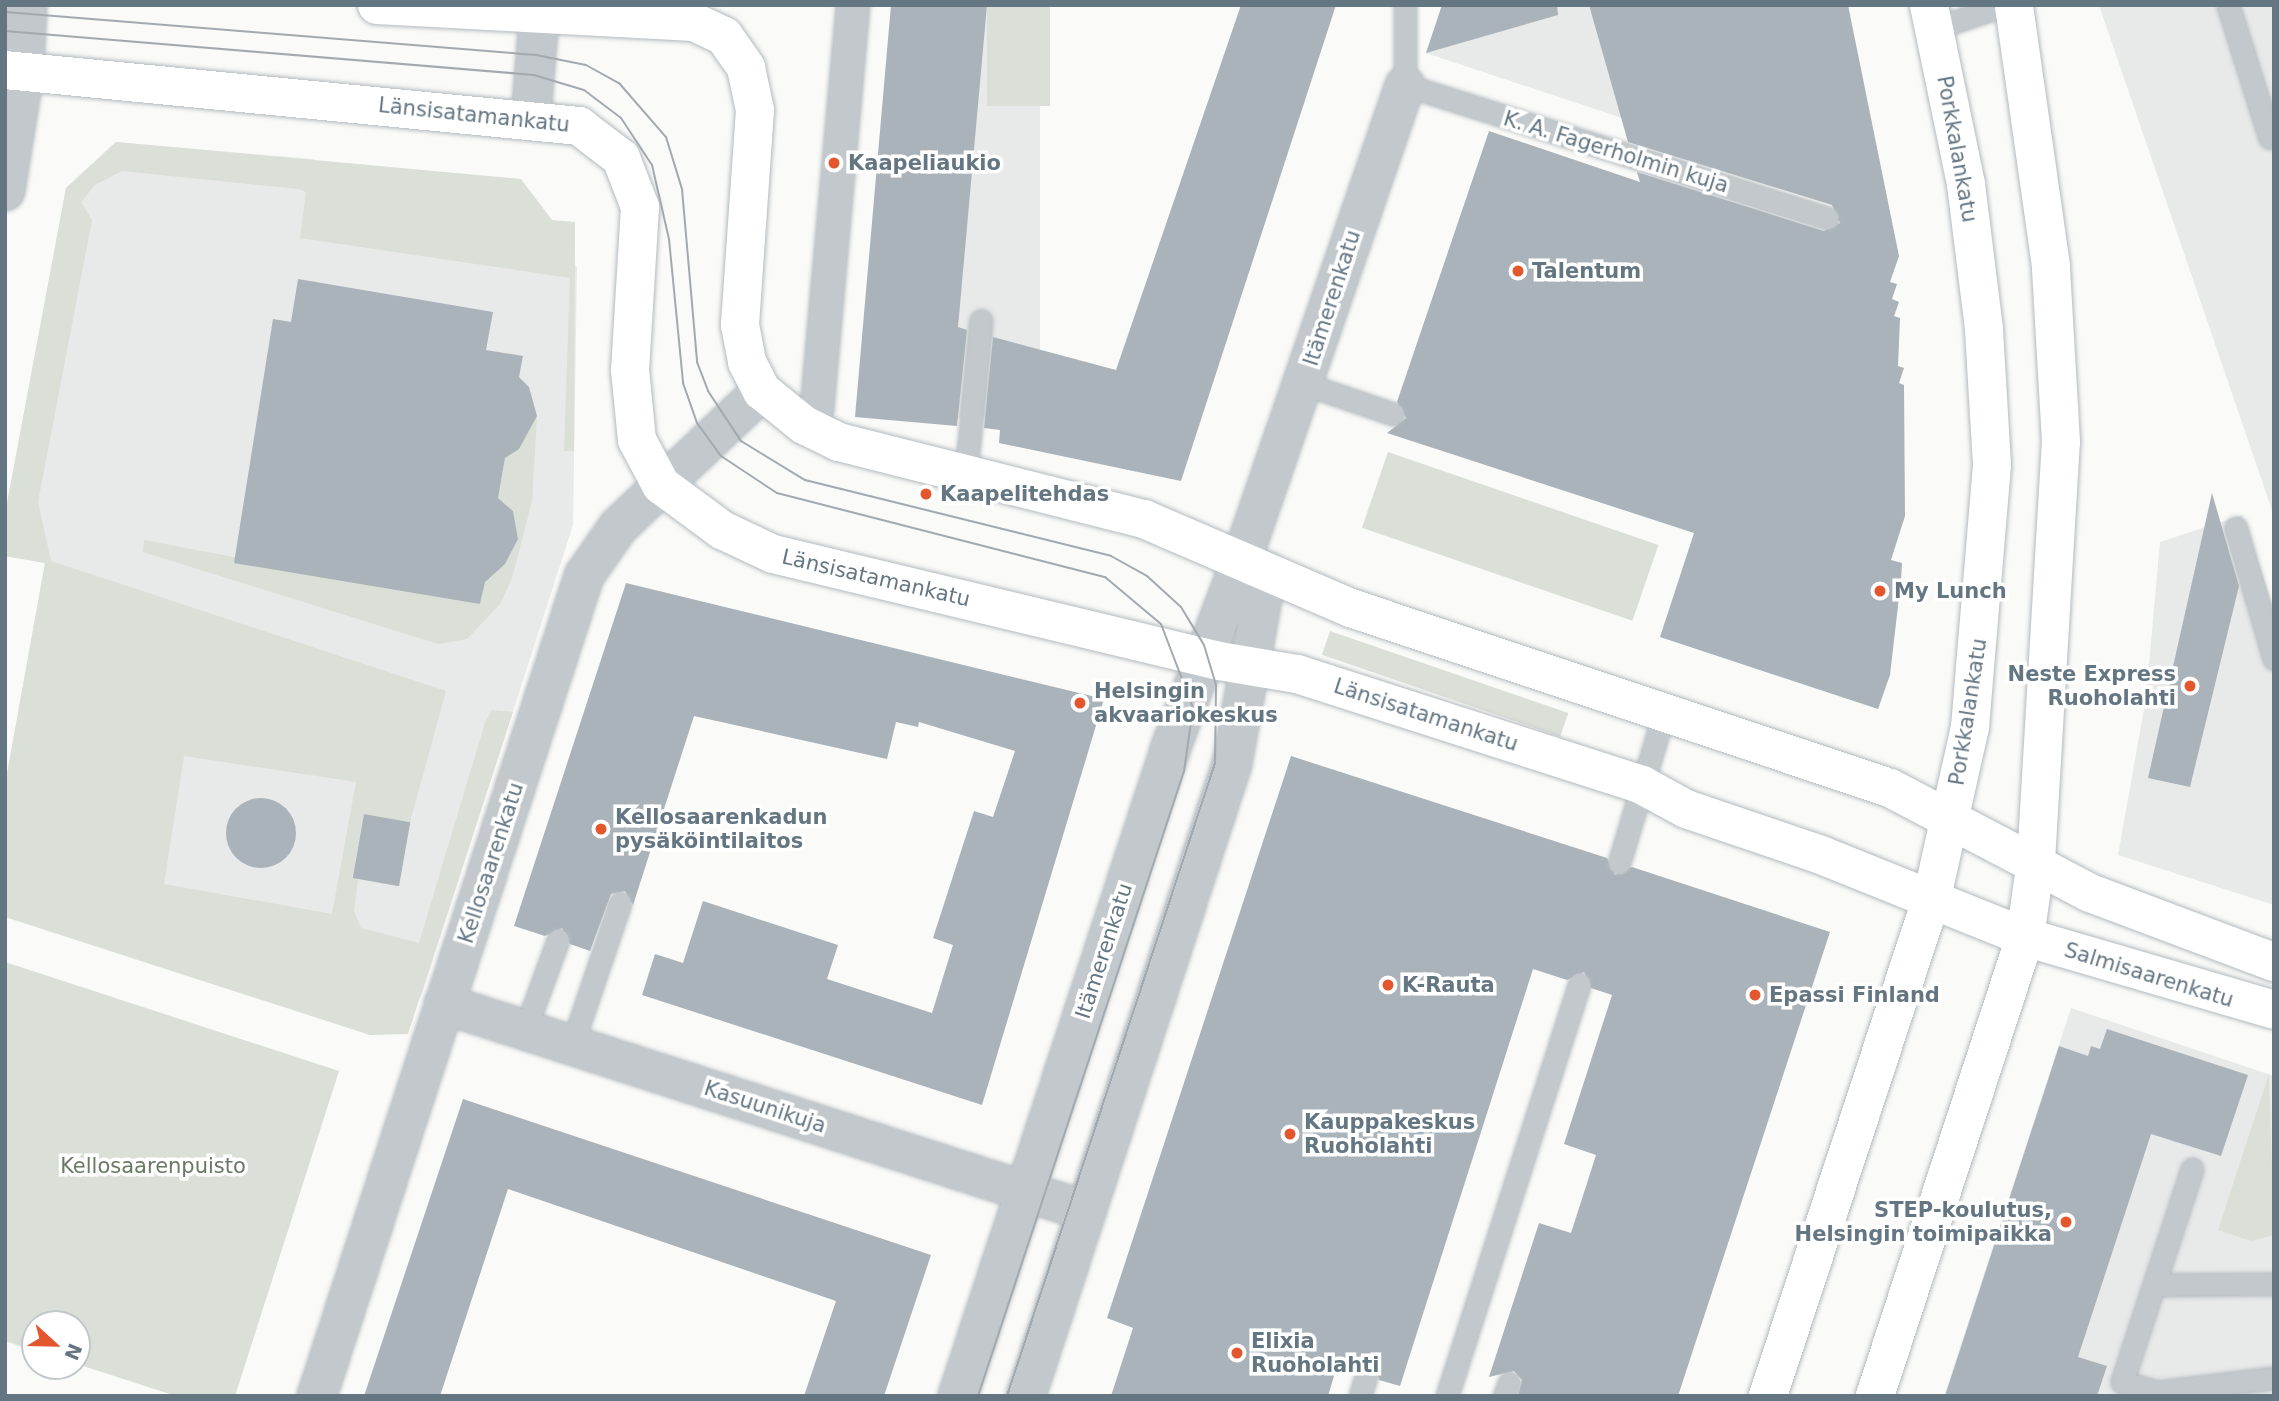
<!DOCTYPE html>
<html>
<head>
<meta charset="utf-8">
<style>
	body { margin:0 }
	#map { position:relative; width:2279px; height:1401px; overflow:hidden; background:#fafaf8; font-family:"DejaVu Sans",sans-serif }
	div>[style] { position:absolute }
	[style*='--x'] { left:calc(var(--x)*1px); top:calc(var(--y)*1px); width:calc(var(--w)*1px); rotate:calc(var(--a)*1deg) }
	.built>* { inset:0; background:#e8e9e9; transform-origin:0 0 }
	.green>* { inset:0; background:#dadfd7; transform-origin:0 0 }
	.building>* { inset:0; background:#aab3b9; transform-origin:0 0 }
	.round { border-radius:50% }
	.roads { filter:drop-shadow(0 0 2px #b3babf) drop-shadow(0 0 2px #b3babf) }
	.service>* { height:21px; margin:-10.5px; padding:0 10.5px; transform-origin:10.5px; border-radius:10.5px; background:#c3c8cc }
	.pedestrian>* { height:32px; margin:-16px; padding:0 16px; transform-origin:16px; border-radius:16px; background:#c3c8cc }
	.minor>* { height:38px; margin:-19px; padding:0 19px; transform-origin:19px; border-radius:19px; background:#c3c8cc }
	.tertiary>* { height:38px; margin:-19px; padding:0 19px; transform-origin:19px; border-radius:19px; background:#c3c8cc }
	.secondary>* { height:38px; margin:-19px; padding:0 19px; transform-origin:19px; border-radius:19px; background:#fff }
	.tram>* { height:2px; margin:-1px; padding:0 1px; transform-origin:1px; border-radius:1px; background:#a2aab0 }
	.dots>* { width:19px; height:19px; translate:-50% -50%; box-sizing:border-box; border:4px solid #fff; border-radius:50% }
	span { translate:-50% -50%; white-space:nowrap; text-align:center; line-height:1.15; -webkit-text-stroke:7px #fff; paint-order:stroke }
	.street-label { font-size:21px; color:#657683 }
	.poi-label { font-size:21px; color:#657683; font-weight:700 }
	.left { translate:0 -50%; text-align:left }
	.right { translate:-100% -50%; text-align:right }
	.park-label { font-size:21px; color:#687a64 }
	.frame { position:absolute; inset:0; border:7px solid #657683; pointer-events:none }
	.north { position:absolute; left:21px; top:1310px; width:70px; height:70px; box-sizing:border-box; background:#fff; border:2px solid #c1c8cd; border-radius:50%; rotate:112deg; font-size:19px; font-weight:700; line-height:28px; text-align:center; color:#657683 }
	.north::after { content:''; display:block; margin:auto; width:24px; height:32px; background:#e4572e; clip-path:polygon(50% 0,100% 100%,50% 72%,0 100%) }
</style>
</head>
<body>
<div id="map">
	<div class="built">
		<i style="left:891px;top:5px;width:149px;height:414px"></i>
		<i style="clip-path:polygon(1442px 5px,1848px 5px,1622px 118px,1426px 53px)"></i>
		<i style="clip-path:polygon(2099px 5px,2274px 5px,2274px 516px,2113px 46px)"></i>
		<i style="clip-path:polygon(116px 142px,312px 159px,544px 236px,577px 267px,573px 525px,421px 997px,5px 917px,5px 785px,45px 563px,5px 556px,5px 514px,66px 188px)"></i>
		<i style="clip-path:polygon(2242px 515px,2274px 608px,2274px 905px,2118px 855px,2146px 698px,2160px 542px)"></i>
		<i style="clip-path:polygon(2071px 1008px,2274px 1076px,2274px 1396px,1944px 1396px)"></i>
	</div>
	<div class="green">
		<i style="left:987px;top:5px;width:63px;height:101px"></i>
		<i style="clip-path:polygon(evenodd,116px 142px,521px 179px,552px 220px,575px 222px,574px 451px,564px 451px,570px 278px,300px 238px,306px 192px,299px 189px,122px 171px,95px 185px,81px 202px,92px 220px,38px 502px,51px 561px,446px 691px,410px 822px,364px 814px,352px 878px,358px 879px,354px 911px,361px 928px,419px 943px,485px 723px,492px 710px,513px 712px,408px 1034px,370px 1035px,5px 917px,5px 785px,45px 563px,5px 556px,5px 514px,66px 188px,116px 142px,184px 756px,356px 782px,332px 914px,164px 884px,184px 756px)"></i>
		<i style="clip-path:polygon(537px 416px,532px 501px,512px 578px,500px 604px,467px 639px,438px 644px,143px 552px,144px 540px,480px 604px,485px 578px,505px 564px,518px 539px,513px 511px,498px 498px,505px 458px,519px 448px)"></i>
		<i style="left:1388px;top:452px;width:286px;height:80px;rotate:19deg"></i>
		<i style="left:1330px;top:631px;width:252px;height:25px;rotate:19deg"></i>
		<i style="clip-path:polygon(5px 962px,339px 1071px,235px 1396px,176px 1396px,77px 1364px,77px 1324px,35px 1324px,35px 1351px,5px 1341px)"></i>
		<i style="clip-path:polygon(2269px 1074px,2274px 1235px,2251px 1241px,2218px 1230px)"></i>
	</div>
	<div class="building">
		<i style="clip-path:polygon(891px 5px,987px 5px,958px 327px,967px 330px,957px 426px,855px 417px)"></i>
		<i style="clip-path:polygon(1241px 5px,1336px 5px,1181px 481px,999px 443px,1000px 430px,984px 428px,993px 337px,1116px 370px)"></i>
		<i style="clip-path:polygon(1442px 5px,1557px 5px,1558px 15px,1426px 53px)"></i>
		<i style="clip-path:polygon(1589px 5px,1848px 5px,1899px 256px,1890px 282px,1897px 284px,1892px 299px,1899px 302px,1894px 316px,1900px 318px,1898px 366px,1904px 368px,1899px 383px,1904px 385px,1905px 516px,1891px 560px,1902px 563px,1901px 580px,1890px 675px,1878px 709px,1660px 637px,1694px 533px,1387px 433px,1406px 418px,1397px 402px,1489px 131px,1640px 182px,1637px 172px,1824px 231px,1840px 223px,1832px 205px,1628px 142px)"></i>
		<i style="clip-path:polygon(298px 279px,493px 312px,486px 350px,523px 356px,519px 377px,529px 387px,537px 416px,519px 449px,505px 458px,498px 498px,513px 511px,518px 539px,505px 564px,485px 582px,480px 604px,234px 563px,273px 319px,291px 322px)"></i>
		<i style="clip-path:polygon(2212px 493px,2239px 586px,2190px 787px,2148px 778px)"></i>
		<i style="clip-path:polygon(626px 583px,1104px 699px,982px 1105px,642px 995px,655px 954px,683px 963px,703px 901px,838px 945px,827px 979px,932px 1013px,953px 945px,933px 938px,974px 811px,993px 817px,1015px 751px,919px 722px,918px 727px,896px 722px,887px 759px,694px 716px,633px 905px,625px 891px,611px 894px,590px 951px,570px 944px,562px 928px,545px 936px,514px 926px)"></i>
		<i style="clip-path:polygon(1291px 756px,1607px 858px,1615px 875px,1632px 867px,1830px 932px,1678px 1396px,1518px 1396px,1522px 1380px,1514px 1371px,1489px 1377px,1539px 1223px,1571px 1233px,1596px 1155px,1564px 1144px,1612px 995px,1591px 988px,1584px 972px,1567px 980px,1533px 969px,1400px 1386px,1379px 1380px,1376px 1368px,1364px 1363px,1354px 1372px,1337px 1366px,1328px 1396px,1111px 1396px,1133px 1328px,1107px 1318px)"></i>
		<i class="round" style="left:226px;top:798px;width:70px;height:70px"></i>
		<i style="left:364px;top:814px;width:47px;height:65px;rotate:10deg"></i>
		<i style="clip-path:polygon(2107px 1029px,2248px 1075px,2221px 1156px,2151px 1134px,2078px 1357px,2107px 1366px,2097px 1396px,1945px 1396px,2059px 1046px,2088px 1056px,2091px 1046px,2100px 1049px)"></i>
		<i style="clip-path:polygon(463px 1099px,931px 1255px,884px 1396px,804px 1396px,836px 1301px,508px 1189px,440px 1396px,364px 1396px)"></i>
	</div>
	<div class="roads">
		<div class="service">
			<i style="--x:1405;--y:5;--w:80;--a:90"></i>
			<i style="--x:1405;--y:85;--w:443;--a:17.5"></i>
			<i style="--x:2228;--y:5;--w:139;--a:72.5"></i>
			<i style="--x:1936;--y:28;--w:73;--a:-18.4"></i>
			<i style="--x:1305;--y:384;--w:93;--a:18.8"></i>
			<i style="--x:966;--y:473;--w:153;--a:-84.4"></i>
			<i style="--x:2236;--y:528;--w:136;--a:73.8"></i>
			<i style="--x:1619;--y:863;--w:153;--a:-73.3"></i>
			<i style="--x:525;--y:1030;--w:96;--a:-69.9"></i>
			<i style="--x:572;--y:1045;--w:150;--a:-71.3"></i>
			<i style="--x:2192;--y:1169;--w:224;--a:108.2"></i>
			<i style="--x:2122;--y:1382;--w:37;--a:16"></i>
			<i style="--x:2158;--y:1392;--w:117;--a:-6.9"></i>
			<i style="--x:2155;--y:1285;--w:119;--a:-0.5"></i>
			<i style="--x:1360;--y:1396;--w:21;--a:-73"></i>
			<i style="--x:1447;--y:1396;--w:433;--a:-72.2"></i>
			<i style="--x:1504;--y:1396;--w:14;--a:-69"></i>
		</div>
		<div class="pedestrian">
			<i style="--x:817;--y:409;--w:406;--a:-84.9"></i>
		</div>
		<div class="minor">
			<i style="--x:531;--y:117;--w:112;--a:-85.4"></i>
			<i style="--x:5;--y:191;--w:121;--a:-80.9"></i>
			<i style="--x:24;--y:72;--w:67;--a:-87.4"></i>
			<i style="--x:1242;--y:559;--w:501;--a:-71.02"></i>
			<i style="--x:444;--y:1004;--w:675;--a:17.87"></i>
			<i style="--x:317;--y:1396;--w:862;--a:-71.96"></i>
			<i style="--x:584;--y:576;--w:60;--a:-55.2"></i>
			<i style="--x:618;--y:527;--w:198;--a:-43.4"></i>
		</div>
		<div class="tertiary">
			<i style="--x:958;--y:1396;--w:686;--a:-71.83"></i>
			<i style="--x:1172;--y:744;--w:198;--a:-69.3"></i>
			<i style="--x:1026;--y:1396;--w:665;--a:-71.95"></i>
			<i style="--x:1232;--y:764;--w:196;--a:-79.7"></i>
		</div>
		<div class="secondary">
			<i style="--x:377;--y:5;--w:317;--a:3.1"></i>
			<i style="--x:694;--y:22;--w:33;--a:25"></i>
			<i style="--x:724;--y:36;--w:39;--a:55"></i>
			<i style="--x:746;--y:68;--w:43;--a:77.9"></i>
			<i style="--x:755;--y:110;--w:216;--a:94"></i>
			<i style="--x:740;--y:325;--w:38;--a:79"></i>
			<i style="--x:747;--y:362;--w:33;--a:63"></i>
			<i style="--x:762;--y:391;--w:54;--a:39"></i>
			<i style="--x:804;--y:425;--w:39;--a:26"></i>
			<i style="--x:839;--y:442;--w:315;--a:14.2"></i>
			<i style="--x:1144;--y:519;--w:225;--a:23.3"></i>
			<i style="--x:1351;--y:608;--w:568;--a:18.47"></i>
			<i style="--x:1890;--y:788;--w:226;--a:27.7"></i>
			<i style="--x:2090;--y:893;--w:197;--a:20.6"></i>
			<i style="--x:5;--y:70;--w:577;--a:5.57"></i>
			<i style="--x:579;--y:126;--w:53;--a:37.3"></i>
			<i style="--x:621;--y:158;--w:53;--a:68.8"></i>
			<i style="--x:640;--y:207;--w:163;--a:93.5"></i>
			<i style="--x:630;--y:370;--w:70;--a:84.3"></i>
			<i style="--x:637;--y:440;--w:51;--a:61.9"></i>
			<i style="--x:661;--y:485;--w:76;--a:36.4"></i>
			<i style="--x:722;--y:530;--w:56;--a:25.2"></i>
			<i style="--x:773;--y:554;--w:459;--a:13.5"></i>
			<i style="--x:1219;--y:661;--w:79;--a:9.5"></i>
			<i style="--x:1297;--y:674;--w:362;--a:17.8"></i>
			<i style="--x:1642;--y:785;--w:50;--a:28.6"></i>
			<i style="--x:1686;--y:809;--w:143;--a:18.8"></i>
			<i style="--x:1821;--y:855;--w:220;--a:21.9"></i>
			<i style="--x:2025;--y:937;--w:259;--a:16.3"></i>
			<i style="--x:1768;--y:1396;--w:525;--a:-71.81"></i>
			<i style="--x:1932;--y:897;--w:174;--a:-77.4"></i>
			<i style="--x:1970;--y:727;--w:263;--a:-85.2"></i>
			<i style="--x:1992;--y:465;--w:136;--a:-93.4"></i>
			<i style="--x:1984;--y:329;--w:146;--a:-97.1"></i>
			<i style="--x:1966;--y:184;--w:183;--a:-101.7"></i>
			<i style="--x:1875;--y:1396;--w:483;--a:-71.9"></i>
			<i style="--x:2025;--y:937;--w:77;--a:-81.8"></i>
			<i style="--x:2036;--y:861;--w:420;--a:-86.6"></i>
			<i style="--x:2061;--y:442;--w:176;--a:-93.3"></i>
			<i style="--x:2051;--y:266;--w:264;--a:-98.1"></i>
		</div>
	</div>
	<div class="tram">
		<i style="--x:5;--y:12;--w:533;--a:4.63"></i>
		<i style="--x:536;--y:55;--w:51;--a:11.3"></i>
		<i style="--x:586;--y:65;--w:38;--a:29"></i>
		<i style="--x:619;--y:83;--w:72;--a:49"></i>
		<i style="--x:666;--y:137;--w:54;--a:72.9"></i>
		<i style="--x:682;--y:189;--w:174;--a:85"></i>
		<i style="--x:697;--y:362;--w:31;--a:69"></i>
		<i style="--x:708;--y:391;--w:60;--a:56.6"></i>
		<i style="--x:741;--y:441;--w:75;--a:31.4"></i>
		<i style="--x:805;--y:480;--w:315;--a:13.9"></i>
		<i style="--x:1111;--y:556;--w:41;--a:29.1"></i>
		<i style="--x:1147;--y:576;--w:46;--a:42.4"></i>
		<i style="--x:1181;--y:607;--w:44;--a:58.8"></i>
		<i style="--x:1204;--y:645;--w:42;--a:73.3"></i>
		<i style="--x:1216;--y:685;--w:78;--a:90.7"></i>
		<i style="--x:1215;--y:763;--w:666;--a:108.19"></i>
		<i style="--x:5;--y:31;--w:531;--a:4.75"></i>
		<i style="--x:534;--y:75;--w:52;--a:16.7"></i>
		<i style="--x:584;--y:90;--w:46;--a:37.1"></i>
		<i style="--x:621;--y:118;--w:56;--a:56.6"></i>
		<i style="--x:652;--y:165;--w:76;--a:77.1"></i>
		<i style="--x:669;--y:239;--w:145;--a:84.4"></i>
		<i style="--x:683;--y:383;--w:42;--a:70.7"></i>
		<i style="--x:697;--y:423;--w:41;--a:54"></i>
		<i style="--x:721;--y:456;--w:67;--a:33.5"></i>
		<i style="--x:777;--y:493;--w:339;--a:14.4"></i>
		<i style="--x:1105;--y:577;--w:73;--a:40"></i>
		<i style="--x:1161;--y:624;--w:90;--a:69.1"></i>
		<i style="--x:1193;--y:708;--w:64;--a:98.1"></i>
		<i style="--x:1184;--y:771;--w:658;--a:108.24"></i>
	</div>
	<div class="dots">
		<i style="left:834px;top:163px;background:#e4572e"></i>
		<i style="left:1518px;top:271px;background:#e4572e"></i>
		<i style="left:926px;top:494px;background:#e4572e"></i>
		<i style="left:1880px;top:591px;background:#e4572e"></i>
		<i style="left:2190px;top:686px;background:#e4572e"></i>
		<i style="left:1080px;top:703px;background:#e4572e"></i>
		<i style="left:601px;top:829px;background:#e4572e"></i>
		<i style="left:1388px;top:985px;background:#e4572e"></i>
		<i style="left:1755px;top:995px;background:#e4572e"></i>
		<i style="left:1290px;top:1134px;background:#e4572e"></i>
		<i style="left:2066px;top:1222px;background:#e4572e"></i>
		<i style="left:1237px;top:1353px;background:#e4572e"></i>
	</div>
	<div class="street-label">
		<span style="left:474px;top:115px;rotate:6deg">Länsisatamankatu</span>
		<span style="left:1957px;top:149px;rotate:80deg">Porkkalankatu</span>
		<span style="left:1616px;top:152px;rotate:17deg">K. A. Fagerholmin kuja</span>
		<span style="left:1332px;top:298px;rotate:-72deg">Itämerenkatu</span>
		<span style="left:876px;top:578px;rotate:13deg">Länsisatamankatu</span>
		<span style="left:1968px;top:712px;rotate:-81deg">Porkkalankatu</span>
		<span style="left:1426px;top:715px;rotate:18deg">Länsisatamankatu</span>
		<span style="left:491px;top:863px;rotate:-72deg">Kellosaarenkatu</span>
		<span style="left:1104px;top:951px;rotate:-72deg">Itämerenkatu</span>
		<span style="left:2149px;top:975px;rotate:17deg">Salmisaarenkatu</span>
		<span style="left:765px;top:1107px;rotate:18deg">Kasuunikuja</span>
	</div>
	<div class="poi-label">
		<span class="left" style="left:848px;top:163px">Kaapeliaukio</span>
		<span class="left" style="left:1532px;top:271px">Talentum</span>
		<span class="left" style="left:940px;top:494px">Kaapelitehdas</span>
		<span class="left" style="left:1894px;top:591px">My Lunch</span>
		<span class="right" style="left:2176px;top:686px">Neste Express<br>Ruoholahti</span>
		<span class="left" style="left:1094px;top:703px">Helsingin<br>akvaariokeskus</span>
		<span class="left" style="left:615px;top:829px">Kellosaarenkadun<br>pysäköintilaitos</span>
		<span class="left" style="left:1402px;top:985px">K-Rauta</span>
		<span class="left" style="left:1769px;top:995px">Epassi Finland</span>
		<span class="left" style="left:1304px;top:1134px">Kauppakeskus<br>Ruoholahti</span>
		<span class="right" style="left:2052px;top:1222px">STEP-koulutus,<br>Helsingin toimipaikka</span>
		<span class="left" style="left:1251px;top:1353px">Elixia<br>Ruoholahti</span>
	</div>
	<div class="park-label">
		<span style="left:153px;top:1166px">Kellosaarenpuisto</span>
	</div>
	<div class="frame"></div>
	<div class="north">N</div>
</div>
</body>
</html>
